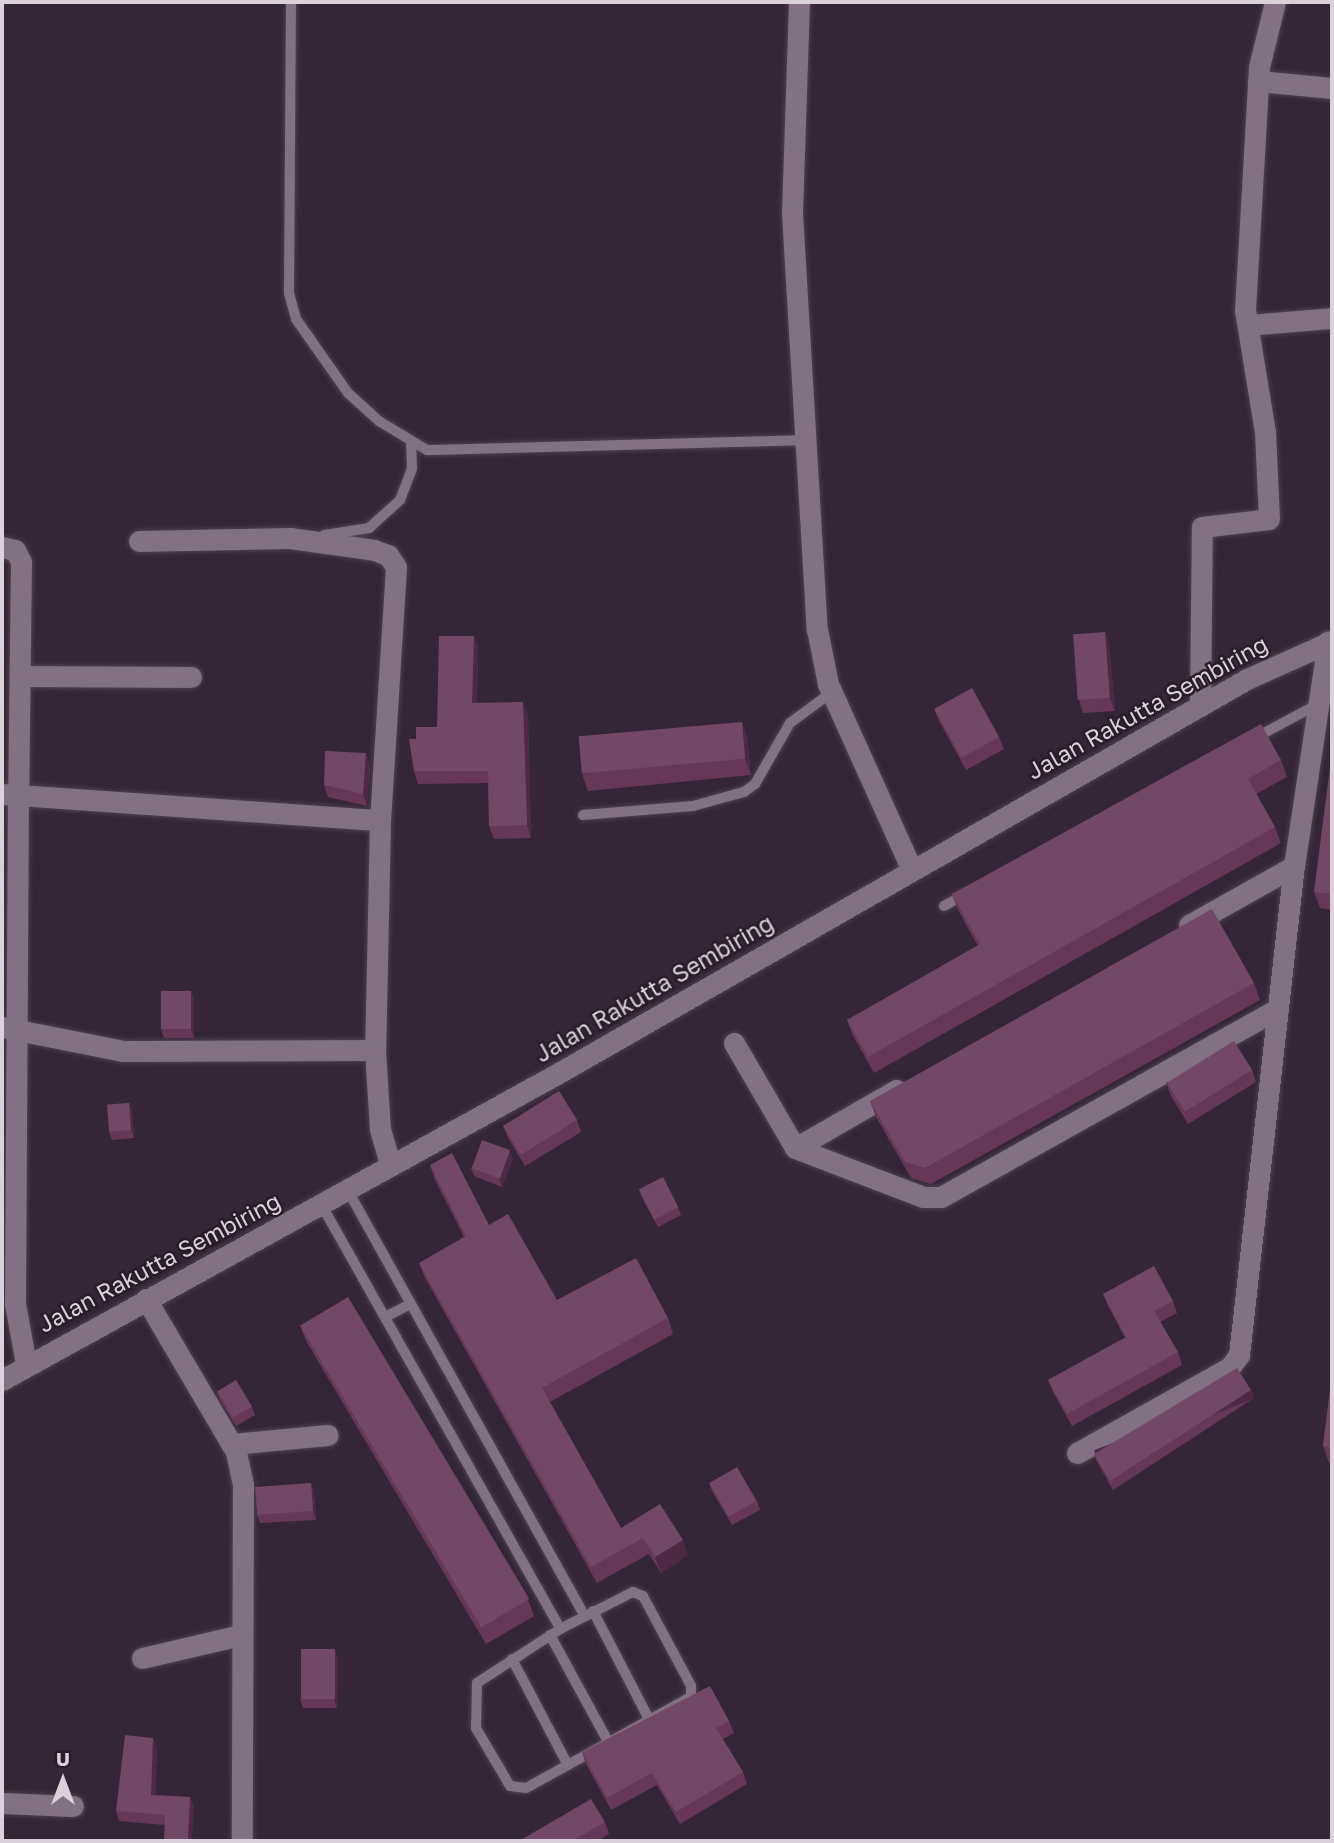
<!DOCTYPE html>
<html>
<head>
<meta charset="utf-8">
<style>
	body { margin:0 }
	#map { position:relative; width:1334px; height:1843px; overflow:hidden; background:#342636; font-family:"Golos Text",sans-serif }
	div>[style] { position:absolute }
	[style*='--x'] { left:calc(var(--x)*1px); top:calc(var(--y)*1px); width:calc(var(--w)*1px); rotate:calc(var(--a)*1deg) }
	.roads { filter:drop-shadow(0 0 2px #4d414e) drop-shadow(0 0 2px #4d414e) }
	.lane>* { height:10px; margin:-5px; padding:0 5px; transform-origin:5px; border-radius:5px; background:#817183 }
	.street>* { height:21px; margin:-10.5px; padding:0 10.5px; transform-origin:10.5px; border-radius:10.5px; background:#817183 }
	.secondary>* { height:21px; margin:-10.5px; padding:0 10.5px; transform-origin:10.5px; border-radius:10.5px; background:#817183 }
	.wall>* { inset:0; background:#673758 }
	.shaded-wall>* { inset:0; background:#4d2944; transform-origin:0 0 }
	.building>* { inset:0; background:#734766; transform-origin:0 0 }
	span { translate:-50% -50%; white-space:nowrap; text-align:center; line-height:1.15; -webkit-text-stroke:5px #2a1d2b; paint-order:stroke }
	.street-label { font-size:23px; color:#dad1db }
	.frame { position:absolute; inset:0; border:4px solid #dad1db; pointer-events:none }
	.north { position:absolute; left:28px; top:1745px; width:70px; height:70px; -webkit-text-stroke:5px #2a1d2b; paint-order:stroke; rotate:0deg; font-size:19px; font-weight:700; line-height:28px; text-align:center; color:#dad1db }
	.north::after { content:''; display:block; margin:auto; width:24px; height:32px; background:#dad1db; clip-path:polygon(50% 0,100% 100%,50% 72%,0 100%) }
</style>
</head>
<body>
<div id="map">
	<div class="roads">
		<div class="lane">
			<i style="--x:291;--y:2;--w:291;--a:90.4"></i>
			<i style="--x:289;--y:293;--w:27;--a:75"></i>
			<i style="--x:296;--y:319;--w:90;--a:54.9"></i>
			<i style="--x:348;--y:393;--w:42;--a:42.1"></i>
			<i style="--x:379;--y:421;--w:56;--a:31.1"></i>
			<i style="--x:427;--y:450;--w:379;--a:-1.5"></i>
			<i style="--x:324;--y:535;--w:46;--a:-8.8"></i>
			<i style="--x:369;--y:528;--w:42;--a:-42.1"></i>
			<i style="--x:400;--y:500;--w:34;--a:-69"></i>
			<i style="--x:412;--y:468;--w:25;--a:-92"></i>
			<i style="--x:1253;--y:739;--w:74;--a:-28.3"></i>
			<i style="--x:583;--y:815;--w:110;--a:-4.7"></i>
			<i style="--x:693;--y:806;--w:53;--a:-15.4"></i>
			<i style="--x:744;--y:792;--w:14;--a:-36"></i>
			<i style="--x:755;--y:784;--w:70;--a:-60.2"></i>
			<i style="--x:790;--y:723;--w:52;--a:-36.4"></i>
			<i style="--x:944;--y:906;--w:23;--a:-29"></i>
			<i style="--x:347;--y:1189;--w:489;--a:60.9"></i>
			<i style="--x:321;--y:1204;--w:488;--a:60.6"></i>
			<i style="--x:385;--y:1317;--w:29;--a:-27"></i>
			<i style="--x:633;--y:1592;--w:11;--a:22"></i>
			<i style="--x:643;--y:1596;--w:102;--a:61.9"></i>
			<i style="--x:691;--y:1686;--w:11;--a:90"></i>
			<i style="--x:691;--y:1697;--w:188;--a:151.1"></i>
			<i style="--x:526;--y:1788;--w:16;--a:-173"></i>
			<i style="--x:510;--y:1786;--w:67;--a:-120.4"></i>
			<i style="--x:476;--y:1728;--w:45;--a:-88.7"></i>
			<i style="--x:477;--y:1683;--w:99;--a:-33"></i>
			<i style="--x:560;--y:1629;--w:82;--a:-26.9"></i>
			<i style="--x:593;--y:1611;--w:124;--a:62.6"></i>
			<i style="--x:550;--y:1635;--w:123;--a:61.4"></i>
			<i style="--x:512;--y:1659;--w:120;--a:62.2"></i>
		</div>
		<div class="street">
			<i style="--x:799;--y:2;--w:211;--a:91.9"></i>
			<i style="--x:792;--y:213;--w:417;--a:86.6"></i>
			<i style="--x:817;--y:629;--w:56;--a:78.7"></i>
			<i style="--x:828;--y:684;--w:204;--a:65.7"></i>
			<i style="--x:1258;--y:81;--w:74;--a:5.4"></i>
			<i style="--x:1248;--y:325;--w:84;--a:-4.8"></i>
			<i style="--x:139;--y:541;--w:151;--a:-1.1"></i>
			<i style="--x:290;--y:538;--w:85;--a:8.1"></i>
			<i style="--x:374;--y:550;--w:15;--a:20"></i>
			<i style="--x:388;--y:555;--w:14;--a:56"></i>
			<i style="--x:396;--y:567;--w:254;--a:93.6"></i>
			<i style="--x:380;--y:820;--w:230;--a:91.2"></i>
			<i style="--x:375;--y:1050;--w:79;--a:86.4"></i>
			<i style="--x:380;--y:1129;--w:37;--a:74"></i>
			<i style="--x:2;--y:547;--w:13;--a:13"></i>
			<i style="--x:15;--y:550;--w:13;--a:63"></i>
			<i style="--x:21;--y:562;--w:233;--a:90.7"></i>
			<i style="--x:18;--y:795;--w:363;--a:4"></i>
			<i style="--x:21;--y:676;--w:170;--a:0.3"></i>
			<i style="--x:1200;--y:706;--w:179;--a:-89.4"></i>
			<i style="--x:1202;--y:527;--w:67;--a:-6.8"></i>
			<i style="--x:1269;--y:519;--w:87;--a:-92.6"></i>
			<i style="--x:1265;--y:432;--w:124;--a:-99.3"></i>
			<i style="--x:1245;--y:310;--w:243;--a:-86.7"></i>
			<i style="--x:1259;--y:67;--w:67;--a:-76.2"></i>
			<i style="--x:2;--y:794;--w:16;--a:4"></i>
			<i style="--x:18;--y:795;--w:509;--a:90.34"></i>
			<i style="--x:15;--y:1304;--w:61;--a:79.6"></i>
			<i style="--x:1189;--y:925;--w:120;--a:-29.3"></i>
			<i style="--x:2;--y:1027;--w:123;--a:11.2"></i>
			<i style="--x:123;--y:1051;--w:252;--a:-0.2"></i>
			<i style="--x:734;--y:1043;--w:121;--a:59.8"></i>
			<i style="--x:896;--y:1090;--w:116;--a:150.1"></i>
			<i style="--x:795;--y:1148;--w:137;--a:20.9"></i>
			<i style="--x:923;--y:1197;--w:18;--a:0"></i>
			<i style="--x:941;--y:1197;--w:386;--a:-29.2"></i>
			<i style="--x:146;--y:1299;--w:178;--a:59.5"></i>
			<i style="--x:236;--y:1452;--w:34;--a:78"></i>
			<i style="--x:243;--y:1485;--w:356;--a:90.2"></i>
			<i style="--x:232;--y:1444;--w:96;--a:-5.4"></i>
			<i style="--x:1077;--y:1453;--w:176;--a:-29.3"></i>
			<i style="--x:1230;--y:1367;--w:15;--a:-53"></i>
			<i style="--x:1239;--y:1355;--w:492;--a:-83.6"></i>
			<i style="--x:1294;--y:866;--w:227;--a:-81.4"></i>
			<i style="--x:142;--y:1658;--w:102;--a:-13.1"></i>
			<i style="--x:2;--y:1803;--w:71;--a:2.4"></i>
		</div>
		<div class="secondary">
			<i style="--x:2;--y:1380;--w:632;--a:-28.88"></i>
			<i style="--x:555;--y:1075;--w:797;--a:-29.78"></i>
			<i style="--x:1247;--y:679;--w:93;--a:-24.1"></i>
		</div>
	</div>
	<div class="wall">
		<i style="clip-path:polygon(1105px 632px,1109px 644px,1115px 711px,1083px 713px,1079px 701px)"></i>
		<i style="clip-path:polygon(474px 636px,478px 649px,477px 703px,528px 714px,531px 838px,494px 839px,489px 826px,488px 783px,418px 784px,414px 771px,416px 739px,437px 727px)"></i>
		<i style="clip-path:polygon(934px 709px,999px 737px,1004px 749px,966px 770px,939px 721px)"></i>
		<i style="clip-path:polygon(742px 722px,747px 738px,751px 775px,588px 791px,582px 774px)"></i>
		<i style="clip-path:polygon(1332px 753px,1332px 910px,1320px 908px,1314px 892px)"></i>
		<i style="clip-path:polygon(1281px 760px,1287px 777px,1256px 794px,1275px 827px,1281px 843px,874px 1073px,853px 1036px,847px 1020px,978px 946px,958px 910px,952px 894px)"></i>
		<i style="clip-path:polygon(370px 765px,367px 806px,328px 797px,324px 785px)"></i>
		<i style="clip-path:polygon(1254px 983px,1260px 1000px,931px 1184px,911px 1178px,876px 1117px,870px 1101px)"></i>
		<i style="clip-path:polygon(191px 991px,194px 999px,194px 1038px,164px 1038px,161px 1029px)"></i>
		<i style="clip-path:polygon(1252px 1070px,1256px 1082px,1188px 1124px,1170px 1094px,1166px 1082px)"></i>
		<i style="clip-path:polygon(129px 1103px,132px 1111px,134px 1138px,112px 1140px,109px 1132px)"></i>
		<i style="clip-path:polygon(577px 1120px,581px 1132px,525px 1166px,508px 1138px,503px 1125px)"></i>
		<i style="clip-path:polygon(513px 1159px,502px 1187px,474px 1176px,471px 1168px)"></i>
		<i style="clip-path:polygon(430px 1165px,489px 1225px,557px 1300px,668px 1318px,673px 1334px,550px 1402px,621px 1528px,688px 1555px,661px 1573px,649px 1554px,597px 1583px,425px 1278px,419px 1263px,464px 1237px,435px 1180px)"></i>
		<i style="clip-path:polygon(639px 1189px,678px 1207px,681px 1215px,658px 1227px,642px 1198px)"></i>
		<i style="clip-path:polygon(1103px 1294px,1173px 1301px,1177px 1313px,1160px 1322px,1178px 1352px,1182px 1365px,1072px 1426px,1053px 1392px,1048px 1380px,1125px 1338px,1108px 1306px)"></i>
		<i style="clip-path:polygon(300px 1325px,528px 1600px,534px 1616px,486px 1644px,306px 1341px)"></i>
		<i style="clip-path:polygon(1332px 1374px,1332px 1463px,1329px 1463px,1323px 1446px)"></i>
		<i style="clip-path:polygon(1251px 1390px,1254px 1398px,1113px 1490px,1097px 1462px,1094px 1454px)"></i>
		<i style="clip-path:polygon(217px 1391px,252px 1407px,255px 1415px,236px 1426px,220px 1400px)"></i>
		<i style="clip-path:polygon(311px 1483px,314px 1492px,316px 1520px,260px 1523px,257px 1515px)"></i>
		<i style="clip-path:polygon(709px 1483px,757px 1501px,760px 1510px,732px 1525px,712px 1491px)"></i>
		<i style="clip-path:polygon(338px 1658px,337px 1708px,303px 1708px,300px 1699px)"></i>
		<i style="clip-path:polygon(729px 1721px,734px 1733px,723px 1739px,743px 1772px,747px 1784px,680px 1824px,657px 1785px,611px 1810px,586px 1764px,582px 1752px)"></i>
		<i style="clip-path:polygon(157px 1748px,155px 1795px,190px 1797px,194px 1807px,164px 1825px,119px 1821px,116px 1811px)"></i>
		<i style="clip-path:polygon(605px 1822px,609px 1834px,597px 1841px,519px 1841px)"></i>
	</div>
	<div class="shaded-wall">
		<i style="clip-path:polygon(1105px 632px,1109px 644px,1115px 711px,1110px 698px)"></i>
		<i style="clip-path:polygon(474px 636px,478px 649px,477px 715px,472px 703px)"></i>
		<i style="clip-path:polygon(523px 702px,528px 714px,531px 838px,527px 825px)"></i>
		<i style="clip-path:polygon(742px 722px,747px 738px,751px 775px,745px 759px)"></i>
		<i style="clip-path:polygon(366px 753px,370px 765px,367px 806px,363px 794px)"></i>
		<i style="clip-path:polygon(191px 991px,194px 999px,194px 1038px,191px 1029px)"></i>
		<i style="clip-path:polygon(129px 1103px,132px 1111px,134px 1138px,131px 1130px)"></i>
		<i style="clip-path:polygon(510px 1150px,513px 1159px,502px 1187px,499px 1178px)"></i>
		<i style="left:1251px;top:1390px;width:9px;height:168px;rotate:69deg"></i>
		<i style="clip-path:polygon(311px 1483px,314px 1492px,316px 1520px,313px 1511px)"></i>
		<i style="clip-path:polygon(683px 1540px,688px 1555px,661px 1573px,655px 1557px)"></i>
		<i style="clip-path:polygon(335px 1649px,338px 1658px,337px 1708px,334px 1700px)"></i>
		<i style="clip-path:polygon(153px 1738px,157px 1748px,154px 1805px,151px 1795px)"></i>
		<i style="clip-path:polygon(190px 1797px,194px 1807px,192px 1841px,188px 1841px)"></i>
	</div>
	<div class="building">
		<i style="left:1105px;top:632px;width:66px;height:32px;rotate:86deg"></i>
		<i style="clip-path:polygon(439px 636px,474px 636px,472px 703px,523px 702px,527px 825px,489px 826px,488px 771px,414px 771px,409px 739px,416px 739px,416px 727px,437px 727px)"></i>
		<i style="left:972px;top:688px;width:56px;height:43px;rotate:61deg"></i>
		<i style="left:742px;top:722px;width:37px;height:164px;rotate:85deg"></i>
		<i style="clip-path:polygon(1261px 724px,1281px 760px,1248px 779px,1275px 827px,868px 1057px,847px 1020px,980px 944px,952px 894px)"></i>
		<i style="clip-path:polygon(325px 751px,366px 753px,363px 794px,324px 785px)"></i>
		<i style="clip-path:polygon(1332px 753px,1332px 894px,1314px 892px)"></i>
		<i style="clip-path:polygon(1212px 909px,1254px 983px,925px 1168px,905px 1162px,870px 1101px)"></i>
		<i style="left:161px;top:991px;width:30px;height:38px"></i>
		<i style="left:1234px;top:1041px;width:34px;height:79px;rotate:58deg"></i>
		<i style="left:559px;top:1091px;width:34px;height:66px;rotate:58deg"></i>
		<i style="left:129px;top:1103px;width:27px;height:22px;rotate:86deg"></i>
		<i style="left:482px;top:1140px;width:30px;height:30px;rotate:20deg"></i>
		<i style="clip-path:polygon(452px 1153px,489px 1225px,508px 1214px,557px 1300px,636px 1258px,668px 1318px,542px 1388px,621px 1528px,660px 1504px,683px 1540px,655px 1557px,643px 1538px,591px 1567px,419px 1263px,466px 1236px,430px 1165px)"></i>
		<i style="left:663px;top:1177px;width:34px;height:27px;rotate:63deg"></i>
		<i style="clip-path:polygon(1154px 1266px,1173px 1301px,1154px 1311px,1178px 1352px,1067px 1414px,1048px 1380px,1126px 1337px,1103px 1294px)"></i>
		<i style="left:348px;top:1297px;width:352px;height:56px;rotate:59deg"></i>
		<i style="clip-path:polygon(1237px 1368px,1251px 1390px,1110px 1481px,1094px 1454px)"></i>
		<i style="clip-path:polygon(1332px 1374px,1332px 1448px,1323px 1446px)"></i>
		<i style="left:236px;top:1380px;width:31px;height:22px;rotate:59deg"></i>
		<i style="left:737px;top:1467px;width:39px;height:32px;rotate:60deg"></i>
		<i style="left:311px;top:1483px;width:28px;height:56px;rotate:86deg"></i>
		<i style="left:301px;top:1649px;width:34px;height:50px"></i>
		<i style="clip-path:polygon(710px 1686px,729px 1721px,716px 1728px,743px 1772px,676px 1812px,652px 1773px,607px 1798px,582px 1752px)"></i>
		<i style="clip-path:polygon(125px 1735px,153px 1738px,151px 1795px,190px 1797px,188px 1841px,164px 1841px,165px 1815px,116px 1811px)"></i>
		<i style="clip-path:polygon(591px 1799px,605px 1822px,572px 1841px,519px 1841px)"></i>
	</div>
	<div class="street-label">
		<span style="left:1147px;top:707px;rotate:-29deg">Jalan Rakutta Sembiring</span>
		<span style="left:654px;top:988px;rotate:-30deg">Jalan Rakutta Sembiring</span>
		<span style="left:159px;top:1262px;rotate:-28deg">Jalan Rakutta Sembiring</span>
	</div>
	<div class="frame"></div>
	<div class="north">U</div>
</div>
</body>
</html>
